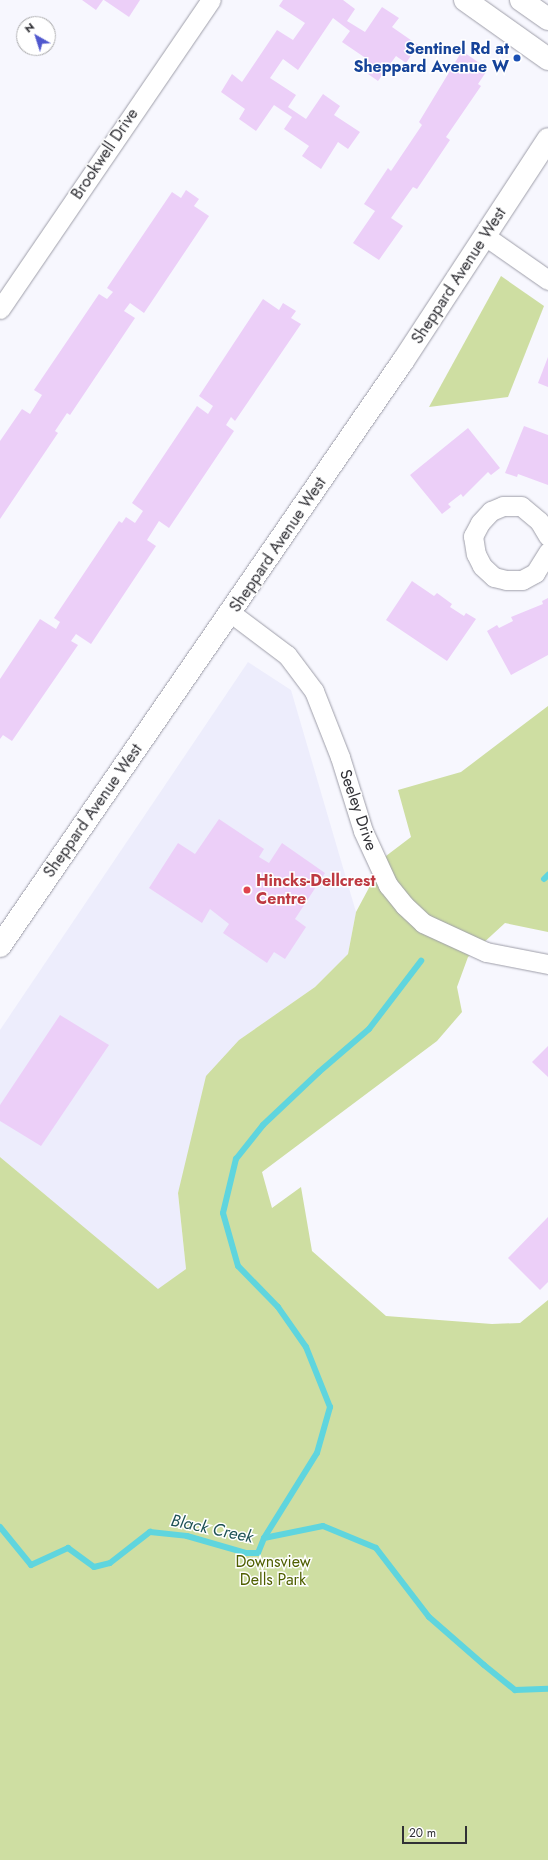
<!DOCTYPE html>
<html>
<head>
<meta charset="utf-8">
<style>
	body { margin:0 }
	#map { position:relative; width:548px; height:1860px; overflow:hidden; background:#f7f7fe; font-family:Jost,sans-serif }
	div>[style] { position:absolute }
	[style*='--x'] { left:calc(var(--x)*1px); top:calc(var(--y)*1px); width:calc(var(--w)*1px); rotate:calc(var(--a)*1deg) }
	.built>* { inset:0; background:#ededfc }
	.green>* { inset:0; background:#cedea2 }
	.stream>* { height:6px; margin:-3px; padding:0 3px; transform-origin:3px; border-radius:3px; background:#5fd5de }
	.building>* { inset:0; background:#eccff8 }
	.roads { filter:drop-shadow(0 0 1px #9e9ea9) drop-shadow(0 0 1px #9e9ea9) }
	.minor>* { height:19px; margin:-9.5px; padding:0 9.5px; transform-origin:9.5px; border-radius:9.5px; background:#fff }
	.tertiary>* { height:22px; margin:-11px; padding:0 11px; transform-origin:11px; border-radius:11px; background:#fff }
	.secondary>* { height:22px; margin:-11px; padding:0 11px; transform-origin:11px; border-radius:11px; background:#fff }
	.dots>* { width:11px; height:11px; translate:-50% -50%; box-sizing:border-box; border:2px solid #fff; border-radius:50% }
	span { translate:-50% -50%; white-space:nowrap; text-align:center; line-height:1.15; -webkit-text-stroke:3px #fff; paint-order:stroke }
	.transit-label { font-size:16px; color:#164399; font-weight:700 }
	.right { translate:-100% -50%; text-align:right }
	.street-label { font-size:16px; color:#303035 }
	.health-label { font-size:16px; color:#be3a42; font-weight:700 }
	.left { translate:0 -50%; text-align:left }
	.park-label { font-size:16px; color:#4f5f00 }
	.water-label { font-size:17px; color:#1d5155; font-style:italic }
	.north { position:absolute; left:16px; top:16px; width:40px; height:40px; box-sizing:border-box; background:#fff; border:1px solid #acacae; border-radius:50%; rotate:321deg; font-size:11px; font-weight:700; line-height:16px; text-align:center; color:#303035 }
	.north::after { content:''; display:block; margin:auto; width:14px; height:18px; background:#5058ce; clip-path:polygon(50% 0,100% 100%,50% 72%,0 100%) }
	.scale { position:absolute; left:402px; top:1826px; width:65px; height:18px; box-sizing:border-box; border:2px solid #303035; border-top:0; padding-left:5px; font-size:12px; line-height:14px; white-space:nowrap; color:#303035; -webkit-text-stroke:3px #fff; paint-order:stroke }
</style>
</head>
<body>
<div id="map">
	<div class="built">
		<i style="clip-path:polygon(248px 662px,291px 690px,356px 912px,348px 954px,315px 987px,239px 1040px,178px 1193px,186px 1269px,158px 1290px,0 1157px,0 1030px)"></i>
	</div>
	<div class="green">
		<i style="clip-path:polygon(501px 276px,544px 306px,508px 397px,429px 407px)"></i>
		<i style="clip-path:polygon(548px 706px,548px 932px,505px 923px,468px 957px,457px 987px,462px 1012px,437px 1041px,262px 1172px,272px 1208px,301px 1187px,312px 1251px,386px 1316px,492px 1324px,520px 1323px,548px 1300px,548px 1860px,0 1860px,0 1157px,158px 1289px,186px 1269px,178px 1193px,206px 1076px,239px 1040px,315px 987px,348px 954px,356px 912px,386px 856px,411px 837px,398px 790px,461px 772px)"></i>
	</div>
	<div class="stream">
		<i style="--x:544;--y:879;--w:6;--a:-45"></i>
		<i style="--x:0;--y:1527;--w:49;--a:50.8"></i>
		<i style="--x:31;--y:1565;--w:41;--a:-24.7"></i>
		<i style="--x:68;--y:1548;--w:32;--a:36"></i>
		<i style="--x:94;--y:1567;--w:16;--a:-14"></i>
		<i style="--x:110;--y:1563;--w:51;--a:-37.8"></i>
		<i style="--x:150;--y:1532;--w:37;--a:6"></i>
		<i style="--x:187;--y:1536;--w:61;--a:16.1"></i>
		<i style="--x:246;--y:1553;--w:12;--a:0"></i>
		<i style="--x:258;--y:1553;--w:16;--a:-68"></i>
		<i style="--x:264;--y:1538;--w:100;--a:-58.1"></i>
		<i style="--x:317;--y:1453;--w:48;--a:-74.2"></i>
		<i style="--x:330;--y:1407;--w:65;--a:-111.8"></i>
		<i style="--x:306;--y:1347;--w:49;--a:-125"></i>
		<i style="--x:278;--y:1307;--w:57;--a:-134.3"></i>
		<i style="--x:238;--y:1266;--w:55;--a:-105.8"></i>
		<i style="--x:223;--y:1213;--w:56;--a:-76.5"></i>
		<i style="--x:236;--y:1159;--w:43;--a:-51.5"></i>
		<i style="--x:263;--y:1125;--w:77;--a:-43.4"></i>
		<i style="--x:319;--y:1072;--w:66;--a:-40.7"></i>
		<i style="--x:369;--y:1029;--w:86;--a:-52.6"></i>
		<i style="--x:264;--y:1538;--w:60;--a:-11.5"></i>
		<i style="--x:323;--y:1526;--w:57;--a:22.5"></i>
		<i style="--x:376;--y:1548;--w:87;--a:52.5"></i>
		<i style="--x:429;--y:1617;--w:73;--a:41.1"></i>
		<i style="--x:484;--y:1665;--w:40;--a:39"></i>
		<i style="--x:515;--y:1690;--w:33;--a:-2"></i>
	</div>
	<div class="building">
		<i style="clip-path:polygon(82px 0,103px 0,96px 10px)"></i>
		<i style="clip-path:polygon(104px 0,140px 0,129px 17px)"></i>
		<i style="clip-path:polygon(283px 0,343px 0,355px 9px,347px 21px,365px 32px,382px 7px,399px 18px,392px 27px,418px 45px,406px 63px,396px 56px,378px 81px,361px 69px,367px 59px,342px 42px,350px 31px,333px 18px,298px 70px,283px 59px,270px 78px,296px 95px,288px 107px,306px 119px,323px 94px,340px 106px,334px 115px,360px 132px,348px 149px,338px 142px,321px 169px,302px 156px,309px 146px,284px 129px,292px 117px,274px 105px,256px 131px,239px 119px,245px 109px,221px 92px,232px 74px,242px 82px,277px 30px,293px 40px,305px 23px,279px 6px)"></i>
		<i style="clip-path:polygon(462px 51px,488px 69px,478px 84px,481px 86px,446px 137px,450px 140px,417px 189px,413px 187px,391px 218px,403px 226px,379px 260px,353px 243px,375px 211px,364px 204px,388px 168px,391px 171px,422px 125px,419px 122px)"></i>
		<i style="clip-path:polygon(186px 190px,199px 199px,194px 206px,209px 216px,144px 313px,130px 303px,124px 311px,135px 318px,70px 415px,67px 413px,55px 431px,58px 433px,0 519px,0 441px,22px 409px,30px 414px,42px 395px,34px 390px,99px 294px,107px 299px,113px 292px,107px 288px,172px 192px,181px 198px)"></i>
		<i style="clip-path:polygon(263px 299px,279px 310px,283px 303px,296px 311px,291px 318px,301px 324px,235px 421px,231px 417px,226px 425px,234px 431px,169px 528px,159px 521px,147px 540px,156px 546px,91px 644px,76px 634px,71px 641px,78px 645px,12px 741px,3px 735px,0 739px,0 679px,40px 619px,56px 629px,60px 622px,54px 618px,119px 521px,122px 523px,126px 517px,135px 523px,143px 511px,132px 503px,197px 406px,208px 414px,213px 406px,199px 396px)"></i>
		<i style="clip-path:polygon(548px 357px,548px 387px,538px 383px)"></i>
		<i style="clip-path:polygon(524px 426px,548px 435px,548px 485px,518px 474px,517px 477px,505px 473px)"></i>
		<i style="clip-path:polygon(468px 428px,500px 468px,491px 475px,488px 472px,463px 497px,461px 494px,448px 504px,451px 507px,442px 514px,410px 475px)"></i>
		<i style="clip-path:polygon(412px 581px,434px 596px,437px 593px,452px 604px,450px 607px,464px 616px,466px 613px,476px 619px,447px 661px,386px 620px)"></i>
		<i style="clip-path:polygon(548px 598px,548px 655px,511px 675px,487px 631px,497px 625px,499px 628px,513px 621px,511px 617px,543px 604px,542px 601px)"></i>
		<i style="clip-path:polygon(219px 819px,264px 849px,259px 857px,269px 863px,282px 843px,325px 873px,295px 919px,306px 927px,285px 959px,274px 952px,267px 963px,223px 933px,229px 924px,210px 909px,202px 923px,149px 888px,178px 843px,195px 854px)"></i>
		<i style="clip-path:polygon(60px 1015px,109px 1045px,41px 1146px,0 1121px,0 1105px)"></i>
		<i style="clip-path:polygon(548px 1046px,548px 1077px,532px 1062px)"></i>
		<i style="clip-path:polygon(548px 1217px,548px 1282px,540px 1290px,508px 1258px)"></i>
	</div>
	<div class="roads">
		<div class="minor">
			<i style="--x:485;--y:236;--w:77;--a:34.9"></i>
			<i style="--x:0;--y:309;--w:374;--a:-55.7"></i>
			<i style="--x:548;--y:536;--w:17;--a:-121"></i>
			<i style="--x:539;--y:521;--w:23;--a:-140"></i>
			<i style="--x:521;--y:506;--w:18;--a:180"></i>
			<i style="--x:503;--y:506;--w:13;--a:157"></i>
			<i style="--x:491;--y:511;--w:16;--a:133"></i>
			<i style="--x:480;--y:523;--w:15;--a:118"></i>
			<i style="--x:473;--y:536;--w:18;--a:81"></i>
			<i style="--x:476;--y:554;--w:13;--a:63"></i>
			<i style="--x:482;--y:566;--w:16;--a:43"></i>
			<i style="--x:494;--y:577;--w:12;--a:14"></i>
			<i style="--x:506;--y:580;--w:16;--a:0"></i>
			<i style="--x:522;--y:580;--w:15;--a:-28"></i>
			<i style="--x:535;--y:573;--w:25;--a:-58"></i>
			<i style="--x:231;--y:613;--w:70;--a:36.9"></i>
			<i style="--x:287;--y:655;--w:45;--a:53.1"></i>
			<i style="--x:314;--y:691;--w:71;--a:68.5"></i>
			<i style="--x:340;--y:757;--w:77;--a:72.7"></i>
			<i style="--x:363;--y:831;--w:60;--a:65.2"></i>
			<i style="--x:388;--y:885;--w:26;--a:51"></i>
			<i style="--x:404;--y:905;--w:26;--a:43"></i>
			<i style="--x:423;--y:923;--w:69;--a:24.7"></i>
			<i style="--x:486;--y:952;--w:63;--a:11"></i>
		</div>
		<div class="tertiary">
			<i style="--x:465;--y:0;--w:102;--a:35.4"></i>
			<i style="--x:521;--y:0;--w:33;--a:35"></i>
		</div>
		<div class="secondary">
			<i style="--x:0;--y:946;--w:710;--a:-55.44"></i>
			<i style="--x:403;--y:361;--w:265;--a:-56.8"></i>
		</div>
	</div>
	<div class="dots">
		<i style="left:517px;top:58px;background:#1a4fb4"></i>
		<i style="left:247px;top:890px;background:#e0444e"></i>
	</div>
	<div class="transit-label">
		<span class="right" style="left:509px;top:58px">Sentinel Rd at<br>Sheppard Avenue W</span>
	</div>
	<div class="street-label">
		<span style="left:105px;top:154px;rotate:-56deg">Brookwell Drive</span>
		<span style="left:459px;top:276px;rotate:-57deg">Sheppard Avenue West</span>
		<span style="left:278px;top:545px;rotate:-56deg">Sheppard Avenue West</span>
		<span style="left:358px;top:810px;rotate:71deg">Seeley Drive</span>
		<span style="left:93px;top:811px;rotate:-55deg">Sheppard Avenue West</span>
	</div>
	<div class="health-label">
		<span class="left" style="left:256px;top:890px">Hincks-Dellcrest<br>Centre</span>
	</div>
	<div class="park-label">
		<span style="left:273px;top:1571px">Downsview<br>Dells Park</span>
	</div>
	<div class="water-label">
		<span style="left:212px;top:1529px;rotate:12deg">Black Creek</span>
	</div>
	<div class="north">N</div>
	<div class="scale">20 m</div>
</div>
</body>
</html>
